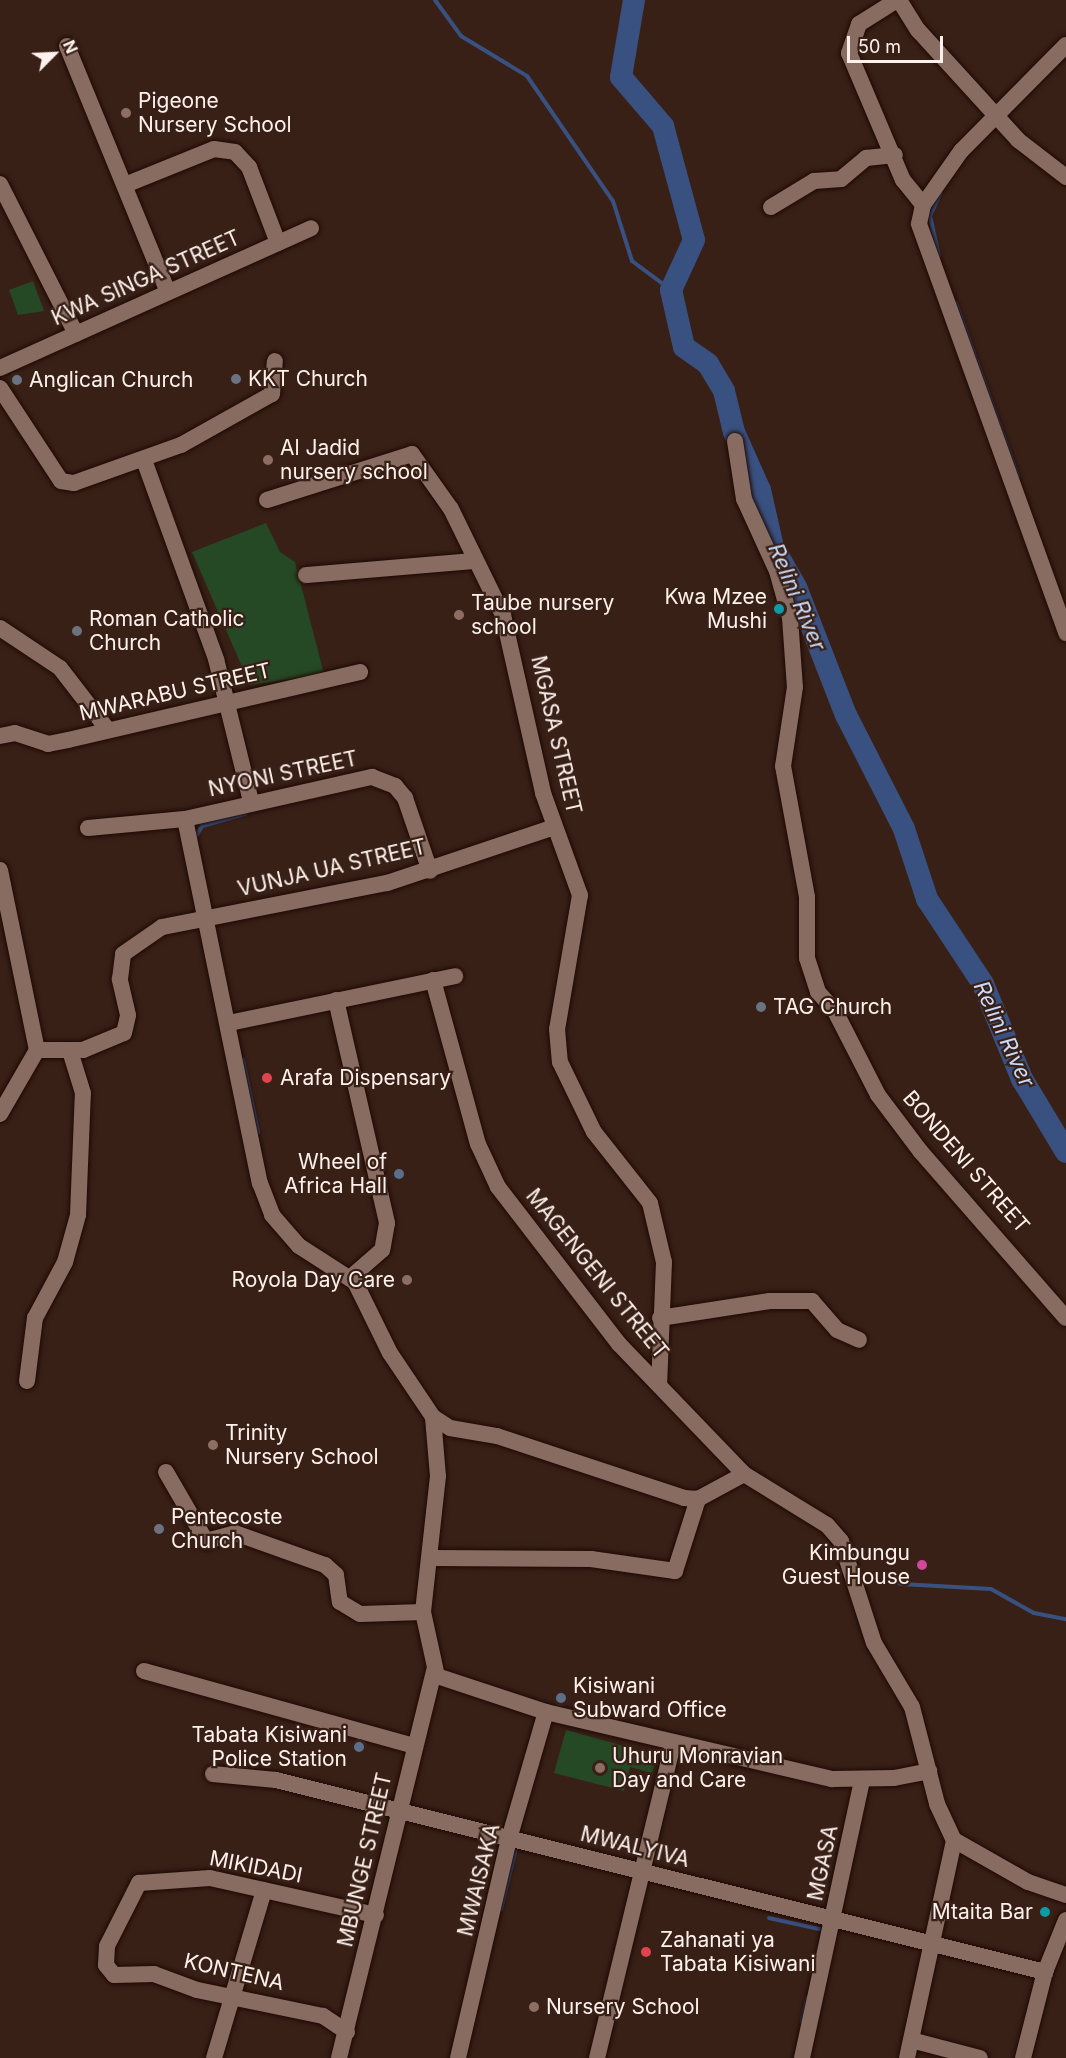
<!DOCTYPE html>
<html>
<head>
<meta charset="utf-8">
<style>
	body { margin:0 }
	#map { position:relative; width:1066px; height:2058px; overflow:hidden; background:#382017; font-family:Inter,sans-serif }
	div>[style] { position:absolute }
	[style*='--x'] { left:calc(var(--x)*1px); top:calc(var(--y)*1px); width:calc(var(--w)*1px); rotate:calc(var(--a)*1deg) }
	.green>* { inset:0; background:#264925 }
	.stream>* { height:4px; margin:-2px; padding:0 2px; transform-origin:2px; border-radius:2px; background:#395181 }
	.river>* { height:22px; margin:-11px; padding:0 11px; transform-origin:11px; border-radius:11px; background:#395181 }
	.roads { filter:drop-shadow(0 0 2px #1e0903) drop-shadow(0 0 2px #1e0903) }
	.minor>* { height:16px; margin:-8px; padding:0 8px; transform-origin:8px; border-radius:8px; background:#886c61 }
	.dots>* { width:16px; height:16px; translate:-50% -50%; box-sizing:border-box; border:3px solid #382017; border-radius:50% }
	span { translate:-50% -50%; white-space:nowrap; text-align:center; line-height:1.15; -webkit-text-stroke:4.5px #382017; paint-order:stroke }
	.poi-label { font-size:21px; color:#fef1ec }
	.left { translate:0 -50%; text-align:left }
	.right { translate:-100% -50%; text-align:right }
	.street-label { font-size:21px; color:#fef1ec }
	.water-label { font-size:22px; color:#cadaf9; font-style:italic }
	.north { position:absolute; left:24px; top:24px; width:60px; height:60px; -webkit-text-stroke:4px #382017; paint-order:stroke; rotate:66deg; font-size:16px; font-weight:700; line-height:24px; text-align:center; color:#fef1ec }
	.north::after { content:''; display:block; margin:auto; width:21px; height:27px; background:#fef1ec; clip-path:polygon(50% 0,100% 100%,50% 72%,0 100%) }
	.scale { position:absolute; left:847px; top:36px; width:96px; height:27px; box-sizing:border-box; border:3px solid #fef1ec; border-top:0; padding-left:8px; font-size:18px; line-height:21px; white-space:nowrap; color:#fef1ec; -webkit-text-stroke:4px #382017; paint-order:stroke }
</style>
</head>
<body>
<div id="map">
	<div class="green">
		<i style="clip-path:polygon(33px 281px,44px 311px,18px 315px,9px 290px)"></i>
		<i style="clip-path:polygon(266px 523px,280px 552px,295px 562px,324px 674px,250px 685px,192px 552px)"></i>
		<i style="clip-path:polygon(566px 1730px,657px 1755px,652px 1773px,630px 1767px,624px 1791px,554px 1773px)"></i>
	</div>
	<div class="stream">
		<i style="--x:435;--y:0;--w:44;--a:54.2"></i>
		<i style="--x:461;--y:36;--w:77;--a:31.2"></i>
		<i style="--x:527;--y:76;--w:152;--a:55.5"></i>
		<i style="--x:613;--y:201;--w:63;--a:72.4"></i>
		<i style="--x:632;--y:261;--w:49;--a:36.6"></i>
		<i style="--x:939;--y:256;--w:41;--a:-102.7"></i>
		<i style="--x:930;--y:216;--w:26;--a:-65"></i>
		<i style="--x:956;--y:303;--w:184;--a:70.3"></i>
		<i style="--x:195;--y:838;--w:14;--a:-60"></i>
		<i style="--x:202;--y:826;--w:45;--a:-15.6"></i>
		<i style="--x:243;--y:1060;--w:74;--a:78.2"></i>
		<i style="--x:885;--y:1573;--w:19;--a:35"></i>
		<i style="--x:901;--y:1584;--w:90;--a:3.2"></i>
		<i style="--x:991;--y:1589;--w:49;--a:29.2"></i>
		<i style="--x:1034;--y:1613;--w:33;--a:11"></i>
		<i style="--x:501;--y:1909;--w:62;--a:-76"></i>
		<i style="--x:769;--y:1918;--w:56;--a:12.3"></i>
		<i style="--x:802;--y:2022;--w:25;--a:-78"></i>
	</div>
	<div class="river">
		<i style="--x:634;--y:0;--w:78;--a:99.6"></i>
		<i style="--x:621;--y:77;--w:65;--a:49.4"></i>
		<i style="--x:663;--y:126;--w:118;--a:74.8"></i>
		<i style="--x:694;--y:240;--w:55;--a:114.7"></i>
		<i style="--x:671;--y:290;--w:58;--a:77.2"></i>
		<i style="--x:684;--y:347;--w:29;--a:35"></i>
		<i style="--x:708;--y:364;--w:31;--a:59"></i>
		<i style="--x:724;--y:391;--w:42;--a:76.3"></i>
		<i style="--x:734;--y:432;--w:64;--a:65.9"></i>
		<i style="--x:760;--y:490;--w:58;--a:77.2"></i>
		<i style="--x:773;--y:547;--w:46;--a:60.1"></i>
		<i style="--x:796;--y:587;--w:137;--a:68.7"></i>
		<i style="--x:846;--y:715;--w:128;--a:63"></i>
		<i style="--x:904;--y:829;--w:74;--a:71.8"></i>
		<i style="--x:927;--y:899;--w:102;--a:56.6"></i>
		<i style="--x:983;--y:984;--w:103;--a:67.7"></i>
		<i style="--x:1022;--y:1079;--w:85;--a:58.9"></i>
	</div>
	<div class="roads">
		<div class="minor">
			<i style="--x:897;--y:0;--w:45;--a:147.7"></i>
			<i style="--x:859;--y:24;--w:31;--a:109"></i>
			<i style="--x:849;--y:53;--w:138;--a:67"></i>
			<i style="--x:903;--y:180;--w:32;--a:51"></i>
			<i style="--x:899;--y:0;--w:36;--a:58"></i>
			<i style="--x:918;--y:30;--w:149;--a:47.7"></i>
			<i style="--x:1018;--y:140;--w:61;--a:37.6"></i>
			<i style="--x:1066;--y:45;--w:149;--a:134.7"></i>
			<i style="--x:961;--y:151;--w:66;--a:125.1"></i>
			<i style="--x:923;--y:205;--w:19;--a:102"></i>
			<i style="--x:919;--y:224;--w:435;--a:70.2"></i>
			<i style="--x:67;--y:46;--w:266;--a:67.7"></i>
			<i style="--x:0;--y:184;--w:168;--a:63.1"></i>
			<i style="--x:125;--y:185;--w:96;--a:-22"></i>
			<i style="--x:214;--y:149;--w:21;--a:8"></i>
			<i style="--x:235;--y:152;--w:21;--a:47"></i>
			<i style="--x:249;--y:167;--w:81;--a:69.1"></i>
			<i style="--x:771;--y:207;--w:50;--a:-31.2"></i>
			<i style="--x:814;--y:181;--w:27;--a:-4"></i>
			<i style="--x:841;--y:179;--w:33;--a:-40"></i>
			<i style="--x:866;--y:158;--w:29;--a:-6"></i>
			<i style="--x:0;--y:368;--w:341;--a:-24.2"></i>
			<i style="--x:0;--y:388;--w:111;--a:56.7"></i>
			<i style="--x:61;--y:481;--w:13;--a:9"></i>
			<i style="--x:74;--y:483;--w:114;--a:-19.6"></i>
			<i style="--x:181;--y:445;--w:104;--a:-29.3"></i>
			<i style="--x:272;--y:394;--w:33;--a:-85"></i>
			<i style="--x:735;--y:441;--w:59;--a:81.2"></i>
			<i style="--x:744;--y:499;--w:79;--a:65.4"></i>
			<i style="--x:777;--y:571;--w:49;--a:74.5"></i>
			<i style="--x:790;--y:618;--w:69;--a:85.9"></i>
			<i style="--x:795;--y:687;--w:80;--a:98.6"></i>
			<i style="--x:783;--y:766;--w:133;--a:79.6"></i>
			<i style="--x:807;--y:897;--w:61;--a:90"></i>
			<i style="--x:807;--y:958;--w:36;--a:72"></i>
			<i style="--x:818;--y:992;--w:25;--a:48"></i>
			<i style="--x:835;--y:1011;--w:94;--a:62.9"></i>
			<i style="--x:878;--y:1095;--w:71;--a:53"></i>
			<i style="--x:921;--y:1152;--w:220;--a:48.9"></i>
			<i style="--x:144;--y:460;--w:212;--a:70.1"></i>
			<i style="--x:216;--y:659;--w:147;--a:76.2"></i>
			<i style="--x:267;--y:500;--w:152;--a:-17.6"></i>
			<i style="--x:412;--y:454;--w:67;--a:54.7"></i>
			<i style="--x:451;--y:509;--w:118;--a:63.9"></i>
			<i style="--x:503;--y:615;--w:182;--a:77.3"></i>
			<i style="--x:543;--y:793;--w:109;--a:70.1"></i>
			<i style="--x:580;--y:895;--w:136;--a:99.7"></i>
			<i style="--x:557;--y:1029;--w:33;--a:85"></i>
			<i style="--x:560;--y:1062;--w:78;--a:64.1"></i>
			<i style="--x:594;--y:1132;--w:90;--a:51.7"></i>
			<i style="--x:650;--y:1203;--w:61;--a:76.7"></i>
			<i style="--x:664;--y:1262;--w:123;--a:92.3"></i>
			<i style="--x:306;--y:575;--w:169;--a:-4.8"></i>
			<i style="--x:0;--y:628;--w:72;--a:33.7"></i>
			<i style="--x:60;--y:668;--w:78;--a:52.3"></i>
			<i style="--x:0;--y:736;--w:15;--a:-11"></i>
			<i style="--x:15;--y:733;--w:35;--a:18"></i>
			<i style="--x:48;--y:744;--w:20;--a:-11"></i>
			<i style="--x:68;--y:740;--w:300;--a:-13.1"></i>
			<i style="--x:185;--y:819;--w:372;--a:78.4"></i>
			<i style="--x:260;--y:1183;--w:34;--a:69"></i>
			<i style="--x:272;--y:1215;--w:41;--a:48.9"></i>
			<i style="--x:299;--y:1246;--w:67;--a:32.7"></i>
			<i style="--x:355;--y:1282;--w:79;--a:63.8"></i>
			<i style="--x:390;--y:1353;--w:77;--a:56.1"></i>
			<i style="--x:433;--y:1417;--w:59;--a:85.2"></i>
			<i style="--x:438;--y:1476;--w:137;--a:96.3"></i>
			<i style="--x:423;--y:1612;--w:66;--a:77.7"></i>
			<i style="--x:437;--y:1676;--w:115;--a:18.3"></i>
			<i style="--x:546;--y:1712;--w:294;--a:13.2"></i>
			<i style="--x:832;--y:1779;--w:62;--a:-0.9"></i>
			<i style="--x:894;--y:1778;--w:36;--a:-11"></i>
			<i style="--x:88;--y:828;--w:97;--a:-5.3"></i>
			<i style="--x:185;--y:819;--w:192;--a:-12.7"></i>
			<i style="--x:372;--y:777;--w:25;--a:21"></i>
			<i style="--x:395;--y:786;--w:16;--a:50"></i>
			<i style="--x:405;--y:798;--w:77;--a:71.1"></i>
			<i style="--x:0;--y:870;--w:184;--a:78.4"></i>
			<i style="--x:37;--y:1050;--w:74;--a:120"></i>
			<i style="--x:433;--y:980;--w:170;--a:74.7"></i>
			<i style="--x:478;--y:1144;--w:47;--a:65.1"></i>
			<i style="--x:498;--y:1187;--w:198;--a:52.4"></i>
			<i style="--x:619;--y:1344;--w:180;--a:46.1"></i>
			<i style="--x:744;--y:1474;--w:97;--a:31.6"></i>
			<i style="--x:827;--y:1525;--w:21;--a:49"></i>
			<i style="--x:841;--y:1541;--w:107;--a:72.1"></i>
			<i style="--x:874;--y:1643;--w:74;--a:59.3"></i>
			<i style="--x:912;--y:1707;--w:100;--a:75.5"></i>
			<i style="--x:937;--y:1804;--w:40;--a:65"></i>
			<i style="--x:954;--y:1840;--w:85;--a:29.6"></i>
			<i style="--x:1028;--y:1882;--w:40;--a:18.9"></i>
			<i style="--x:336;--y:1000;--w:229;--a:77.1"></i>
			<i style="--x:387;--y:1223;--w:27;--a:100"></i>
			<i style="--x:382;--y:1250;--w:43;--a:138.8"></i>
			<i style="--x:229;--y:1023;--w:231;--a:-11.7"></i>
			<i style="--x:37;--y:1050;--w:46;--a:0"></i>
			<i style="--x:83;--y:1050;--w:44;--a:-22.5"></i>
			<i style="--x:124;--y:1033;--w:18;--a:-77"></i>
			<i style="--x:128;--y:1015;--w:37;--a:-103"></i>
			<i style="--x:120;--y:979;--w:25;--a:-83"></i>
			<i style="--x:123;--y:954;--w:47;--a:-34.7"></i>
			<i style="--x:162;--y:927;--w:229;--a:-11.1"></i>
			<i style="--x:387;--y:883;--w:176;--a:-18.5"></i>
			<i style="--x:660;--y:1318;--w:111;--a:-8.8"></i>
			<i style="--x:770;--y:1301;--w:42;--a:0"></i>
			<i style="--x:812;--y:1301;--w:38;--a:49"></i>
			<i style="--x:837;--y:1330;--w:24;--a:24"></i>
			<i style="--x:27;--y:1381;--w:64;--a:-82.8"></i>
			<i style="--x:35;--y:1318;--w:64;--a:-61.8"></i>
			<i style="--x:65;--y:1262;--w:49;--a:-74.5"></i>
			<i style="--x:78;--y:1215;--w:122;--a:-87.7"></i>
			<i style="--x:83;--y:1093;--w:44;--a:-107.2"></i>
			<i style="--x:433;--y:1417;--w:20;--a:33"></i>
			<i style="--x:450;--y:1428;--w:48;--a:9.7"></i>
			<i style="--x:497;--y:1436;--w:197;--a:18.3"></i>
			<i style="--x:684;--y:1498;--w:14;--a:4"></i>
			<i style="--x:698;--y:1499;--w:52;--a:-28.5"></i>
			<i style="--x:166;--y:1472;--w:80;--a:59.9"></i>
			<i style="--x:206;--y:1541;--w:30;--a:-15"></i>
			<i style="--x:235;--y:1533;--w:96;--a:19.6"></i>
			<i style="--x:325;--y:1565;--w:15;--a:42"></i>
			<i style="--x:336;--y:1575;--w:27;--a:82"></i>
			<i style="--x:340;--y:1602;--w:23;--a:31"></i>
			<i style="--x:360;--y:1614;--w:63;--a:-1.8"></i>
			<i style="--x:433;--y:1558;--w:158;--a:0.4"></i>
			<i style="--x:591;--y:1559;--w:85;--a:8.1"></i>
			<i style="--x:675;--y:1571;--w:76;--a:-72.3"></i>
			<i style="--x:144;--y:1671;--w:281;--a:15.5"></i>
			<i style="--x:213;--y:1774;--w:63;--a:5.4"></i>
			<i style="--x:276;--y:1780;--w:793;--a:14.02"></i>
			<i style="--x:347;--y:2032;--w:29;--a:-146"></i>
			<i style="--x:323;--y:2016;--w:129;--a:-168.3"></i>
			<i style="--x:197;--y:1990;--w:46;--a:-159.6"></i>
			<i style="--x:154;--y:1974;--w:40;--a:178.6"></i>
			<i style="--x:114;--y:1975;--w:13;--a:-129"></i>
			<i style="--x:106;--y:1965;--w:19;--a:-87"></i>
			<i style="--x:107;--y:1946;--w:71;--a:-63.1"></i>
			<i style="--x:139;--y:1883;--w:71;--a:-4"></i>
			<i style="--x:210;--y:1878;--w:170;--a:12.6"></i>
			<i style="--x:911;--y:2040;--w:71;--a:14.6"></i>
			<i style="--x:214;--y:2058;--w:175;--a:-73.4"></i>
			<i style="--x:339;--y:2058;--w:398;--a:-76.2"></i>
			<i style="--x:458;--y:2058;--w:225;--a:-76.9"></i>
			<i style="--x:509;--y:1839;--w:132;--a:-73.8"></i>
			<i style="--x:597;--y:2058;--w:324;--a:-76.4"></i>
			<i style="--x:802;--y:2058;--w:283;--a:-77.8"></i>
			<i style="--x:907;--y:2058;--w:223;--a:-77.8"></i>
			<i style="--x:1023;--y:2058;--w:89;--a:-75.7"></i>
			<i style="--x:1045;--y:1972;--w:56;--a:-68"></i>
		</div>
	</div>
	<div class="dots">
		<i style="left:126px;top:113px;background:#8d6e63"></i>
		<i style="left:236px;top:379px;background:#6b7280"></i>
		<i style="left:17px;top:380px;background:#6b7280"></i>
		<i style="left:268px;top:460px;background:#8d6e63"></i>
		<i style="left:779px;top:609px;background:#0f9aa8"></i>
		<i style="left:459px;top:615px;background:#8d6e63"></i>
		<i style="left:77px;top:631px;background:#6b7280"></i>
		<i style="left:761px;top:1007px;background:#6b7280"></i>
		<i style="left:267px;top:1078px;background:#e0444e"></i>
		<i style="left:399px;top:1174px;background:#5c6f8a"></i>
		<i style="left:407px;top:1280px;background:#8d6e63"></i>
		<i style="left:213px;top:1445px;background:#8d6e63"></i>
		<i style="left:159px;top:1529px;background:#6b7280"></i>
		<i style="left:922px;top:1565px;background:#d1479c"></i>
		<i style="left:561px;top:1698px;background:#5c6f8a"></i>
		<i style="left:359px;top:1747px;background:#5c6f8a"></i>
		<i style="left:600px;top:1768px;background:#8d6e63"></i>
		<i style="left:1045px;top:1912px;background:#0f9aa8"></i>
		<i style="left:646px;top:1952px;background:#e0444e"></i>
		<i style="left:534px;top:2007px;background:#8d6e63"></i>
	</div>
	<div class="poi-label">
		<span class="left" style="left:138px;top:113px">Pigeone<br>Nursery School</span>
		<span class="left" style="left:248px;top:379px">KKT Church</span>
		<span class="left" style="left:29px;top:380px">Anglican Church</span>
		<span class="left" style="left:280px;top:460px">Al Jadid<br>nursery school</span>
		<span class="right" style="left:767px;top:609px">Kwa Mzee<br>Mushi</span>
		<span class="left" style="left:471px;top:615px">Taube nursery<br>school</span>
		<span class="left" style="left:89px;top:631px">Roman Catholic<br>Church</span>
		<span class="left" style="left:773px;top:1007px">TAG Church</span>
		<span class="left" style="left:280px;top:1078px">Arafa Dispensary</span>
		<span class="right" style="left:387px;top:1174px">Wheel of<br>Africa Hall</span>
		<span class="right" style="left:395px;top:1280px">Royola Day Care</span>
		<span class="left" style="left:225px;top:1445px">Trinity<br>Nursery School</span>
		<span class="left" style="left:171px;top:1529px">Pentecoste<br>Church</span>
		<span class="right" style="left:910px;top:1565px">Kimbungu<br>Guest House</span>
		<span class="left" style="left:573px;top:1698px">Kisiwani<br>Subward Office</span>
		<span class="right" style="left:347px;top:1747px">Tabata Kisiwani<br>Police Station</span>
		<span class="left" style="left:612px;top:1768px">Uhuru Monravian<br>Day and Care</span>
		<span class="right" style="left:1033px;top:1912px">Mtaita Bar</span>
		<span class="left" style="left:660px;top:1952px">Zahanati ya<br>Tabata Kisiwani</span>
		<span class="left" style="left:546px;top:2007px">Nursery School</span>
	</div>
	<div class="street-label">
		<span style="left:146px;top:278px;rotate:-24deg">KWA SINGA STREET</span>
		<span style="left:175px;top:692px;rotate:-13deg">MWARABU STREET</span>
		<span style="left:556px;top:735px;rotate:77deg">MGASA STREET</span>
		<span style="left:283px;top:774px;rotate:-12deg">NYONI STREET</span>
		<span style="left:332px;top:868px;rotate:-13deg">VUNJA UA STREET</span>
		<span style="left:966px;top:1162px;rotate:49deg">BONDENI STREET</span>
		<span style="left:597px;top:1274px;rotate:51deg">MAGENGENI STREET</span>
		<span style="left:635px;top:1847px;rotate:14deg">MWALYIVA</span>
		<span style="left:365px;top:1860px;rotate:-77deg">MBUNGE STREET</span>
		<span style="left:823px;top:1863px;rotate:-78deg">MGASA</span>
		<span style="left:256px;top:1867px;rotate:11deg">MIKIDADI</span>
		<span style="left:479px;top:1880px;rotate:-76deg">MWAISAKA</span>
		<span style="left:234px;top:1972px;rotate:13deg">KONTENA</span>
	</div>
	<div class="water-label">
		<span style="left:797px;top:597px;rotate:67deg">Relini River</span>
		<span style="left:1004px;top:1034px;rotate:65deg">Relini River</span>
	</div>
	<div class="north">N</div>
	<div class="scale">50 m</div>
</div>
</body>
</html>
